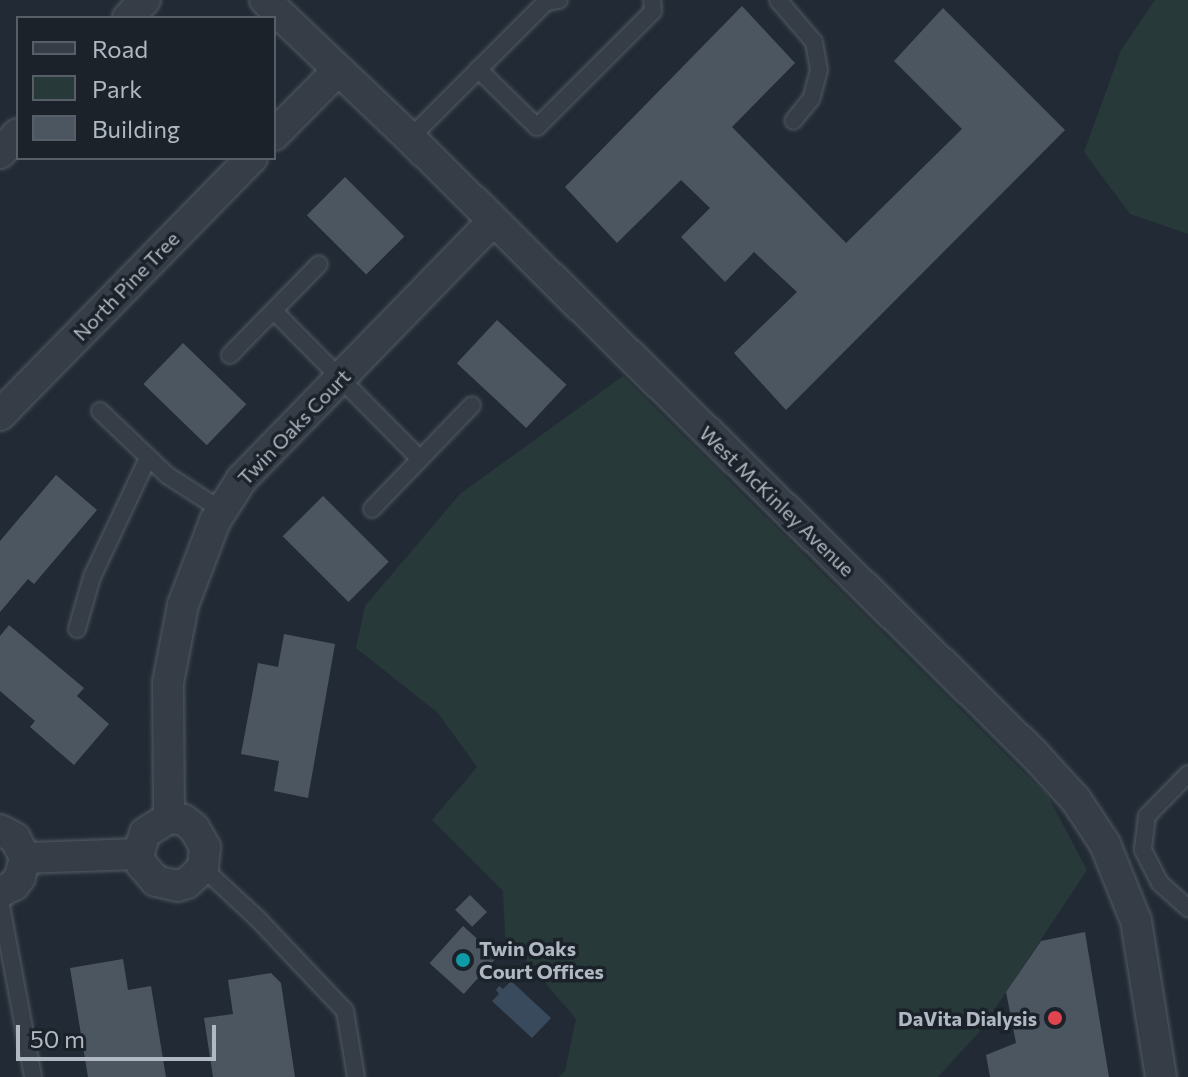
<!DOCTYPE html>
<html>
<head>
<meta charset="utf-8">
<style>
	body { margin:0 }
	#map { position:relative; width:1188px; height:1077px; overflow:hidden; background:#222b35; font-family:Commissioner,sans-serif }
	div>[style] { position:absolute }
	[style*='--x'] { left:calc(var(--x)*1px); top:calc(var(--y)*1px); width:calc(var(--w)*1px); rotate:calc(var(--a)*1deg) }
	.green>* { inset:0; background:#273938 }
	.water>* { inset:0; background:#394a5d }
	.building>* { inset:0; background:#4b5661; transform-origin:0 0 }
	.roads { filter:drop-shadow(0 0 2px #535b64) drop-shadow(0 0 2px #535b64) }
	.service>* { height:16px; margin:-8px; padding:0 8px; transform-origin:8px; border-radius:8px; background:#363d46 }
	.minor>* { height:30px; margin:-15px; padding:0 15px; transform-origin:15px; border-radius:15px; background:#363d46 }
	.dots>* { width:22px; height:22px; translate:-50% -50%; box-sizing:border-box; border:4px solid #1b222a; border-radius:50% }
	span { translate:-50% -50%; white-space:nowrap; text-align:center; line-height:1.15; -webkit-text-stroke:7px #1b222a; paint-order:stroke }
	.street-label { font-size:20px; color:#b0b8c2 }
	.poi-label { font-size:20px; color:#b0b8c2; font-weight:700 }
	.left { translate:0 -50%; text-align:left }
	.right { translate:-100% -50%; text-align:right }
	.legend { position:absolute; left:16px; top:16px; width:260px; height:144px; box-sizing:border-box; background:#1b222a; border:2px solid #575e67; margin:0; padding:10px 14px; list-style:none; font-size:24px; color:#b0b8c2 }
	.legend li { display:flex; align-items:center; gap:16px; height:40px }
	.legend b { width:40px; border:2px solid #575e67 }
	.scale { position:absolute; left:16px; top:1025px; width:200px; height:36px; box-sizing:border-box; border:4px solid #b0b8c2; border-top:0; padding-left:10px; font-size:24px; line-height:28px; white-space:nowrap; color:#b0b8c2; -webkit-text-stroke:6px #1b222a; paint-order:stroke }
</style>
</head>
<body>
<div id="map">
	<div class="green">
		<i style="clip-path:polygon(1155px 0,1188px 0,1188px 234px,1130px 214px,1084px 152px,1121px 50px)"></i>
		<i style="clip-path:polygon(623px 376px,1048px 796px,1087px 870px,981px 1030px,938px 1077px,559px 1077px,565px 1071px,576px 1019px,505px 936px,503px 891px,432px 820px,477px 767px,438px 713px,356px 648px,365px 606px,460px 494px)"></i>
	</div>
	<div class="water">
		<i style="clip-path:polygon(511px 981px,551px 1018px,532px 1038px,492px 1001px,499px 994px,496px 990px,499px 986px,503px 989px)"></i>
	</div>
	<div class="building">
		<i style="clip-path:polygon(742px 6px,795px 63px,732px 127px,846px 243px,962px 129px,894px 61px,943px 8px,1065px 130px,786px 410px,734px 353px,797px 292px,754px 252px,725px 282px,681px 237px,710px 208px,681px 180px,617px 243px,565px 187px)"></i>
		<i style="left:345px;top:177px;width:84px;height:54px;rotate:45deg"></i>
		<i style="left:497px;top:320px;width:95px;height:59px;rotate:43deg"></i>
		<i style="left:183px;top:343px;width:88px;height:57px;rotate:44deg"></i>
		<i style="clip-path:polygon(56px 475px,97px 510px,34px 584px,28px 579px,0 612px,0 541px)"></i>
		<i style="left:323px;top:496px;width:93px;height:57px;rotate:45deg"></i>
		<i style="clip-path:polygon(9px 625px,84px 688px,77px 696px,109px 724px,74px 765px,30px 727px,35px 721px,0 691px,0 636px)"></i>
		<i style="clip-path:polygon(284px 634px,335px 644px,308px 798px,274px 791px,279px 761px,241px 754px,258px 663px,278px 667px)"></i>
		<i style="left:470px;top:895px;width:24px;height:21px;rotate:45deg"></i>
		<i style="left:463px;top:926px;width:46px;height:50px;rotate:42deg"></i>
		<i style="clip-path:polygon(1085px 932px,1109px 1077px,990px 1077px,986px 1055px,1016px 1043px,1006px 992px,1041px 941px)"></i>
		<i style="clip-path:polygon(123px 959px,128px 990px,151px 986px,166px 1077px,88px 1077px,70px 968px)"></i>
		<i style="clip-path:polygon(271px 973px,281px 983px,295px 1077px,213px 1077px,204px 1018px,233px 1014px,228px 980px)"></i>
	</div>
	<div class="roads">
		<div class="service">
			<i style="--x:778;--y:0;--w:55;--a:49.4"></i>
			<i style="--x:814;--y:42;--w:28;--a:80"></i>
			<i style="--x:819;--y:70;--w:30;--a:105"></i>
			<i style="--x:811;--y:99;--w:28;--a:129"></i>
			<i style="--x:478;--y:69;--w:83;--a:44.5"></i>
			<i style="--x:537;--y:127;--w:164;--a:-45"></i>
			<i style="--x:653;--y:11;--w:11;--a:-95"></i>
			<i style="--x:410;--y:138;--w:192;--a:-45"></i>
			<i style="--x:546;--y:2;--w:13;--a:-9"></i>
			<i style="--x:274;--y:311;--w:208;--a:45.4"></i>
			<i style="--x:230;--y:355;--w:127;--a:-45.6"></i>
			<i style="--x:100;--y:411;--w:93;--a:43.7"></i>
			<i style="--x:167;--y:475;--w:64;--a:32.9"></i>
			<i style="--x:372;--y:509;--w:144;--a:-46.1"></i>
			<i style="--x:77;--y:629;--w:54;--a:-73.9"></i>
			<i style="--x:92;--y:577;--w:132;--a:-64.8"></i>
			<i style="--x:1188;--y:774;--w:59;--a:134.3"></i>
			<i style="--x:1147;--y:816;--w:34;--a:97"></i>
			<i style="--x:1143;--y:850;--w:37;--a:63"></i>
			<i style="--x:1160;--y:883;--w:38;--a:42"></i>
			<i style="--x:203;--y:868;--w:74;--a:42.8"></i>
			<i style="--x:257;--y:918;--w:128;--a:46.6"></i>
			<i style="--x:345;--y:1011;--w:67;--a:80.5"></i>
			<i style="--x:0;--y:900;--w:180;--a:79.4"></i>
		</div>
		<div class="minor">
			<i style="--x:265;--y:0;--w:200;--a:43.6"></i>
			<i style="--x:410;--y:138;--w:878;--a:44.63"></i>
			<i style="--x:1035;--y:755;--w:61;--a:47.7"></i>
			<i style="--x:1076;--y:800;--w:53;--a:56.6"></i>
			<i style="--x:1105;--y:844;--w:83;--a:68.1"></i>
			<i style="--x:1136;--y:921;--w:158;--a:80.9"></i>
			<i style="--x:128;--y:18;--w:25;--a:-47"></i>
			<i style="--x:274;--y:135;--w:91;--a:-45.4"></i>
			<i style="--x:0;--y:153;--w:26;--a:-47"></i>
			<i style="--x:0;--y:415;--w:360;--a:-45.6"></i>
			<i style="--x:169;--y:818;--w:28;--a:148"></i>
			<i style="--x:145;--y:833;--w:22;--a:108"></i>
			<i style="--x:138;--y:854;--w:12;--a:70"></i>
			<i style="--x:142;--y:865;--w:21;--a:49"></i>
			<i style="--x:156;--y:881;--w:22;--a:13"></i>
			<i style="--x:177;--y:886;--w:10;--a:-17"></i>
			<i style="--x:187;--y:883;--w:22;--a:-43"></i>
			<i style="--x:203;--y:868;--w:21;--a:-85"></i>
			<i style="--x:205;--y:847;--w:22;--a:-120"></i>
			<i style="--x:194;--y:828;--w:13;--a:-141"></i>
			<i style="--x:184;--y:820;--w:15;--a:-172"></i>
			<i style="--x:169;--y:818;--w:135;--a:-90.4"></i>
			<i style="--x:168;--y:683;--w:79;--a:-79.1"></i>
			<i style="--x:183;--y:605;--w:90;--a:-69.1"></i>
			<i style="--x:215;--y:521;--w:50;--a:-57.3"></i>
			<i style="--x:242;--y:479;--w:359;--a:-45.8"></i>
			<i style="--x:0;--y:830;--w:17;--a:28"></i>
			<i style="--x:15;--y:838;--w:22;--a:63"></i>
			<i style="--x:25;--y:858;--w:20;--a:105"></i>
			<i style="--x:20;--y:877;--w:10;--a:127"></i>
			<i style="--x:14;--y:885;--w:16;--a:153"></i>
			<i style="--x:25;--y:858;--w:113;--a:-2"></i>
		</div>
	</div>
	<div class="dots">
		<i style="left:463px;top:960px;background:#0f9aa8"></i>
		<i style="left:1055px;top:1018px;background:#e0444e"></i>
	</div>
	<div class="street-label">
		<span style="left:126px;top:286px;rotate:-46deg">North Pine Tree</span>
		<span style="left:294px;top:427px;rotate:-46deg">Twin Oaks Court</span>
		<span style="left:777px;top:501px;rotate:44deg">West McKinley Avenue</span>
	</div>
	<div class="poi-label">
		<span class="left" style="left:479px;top:960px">Twin Oaks<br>Court Offices</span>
		<span class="right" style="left:1037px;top:1018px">DaVita Dialysis</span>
	</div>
	<ul class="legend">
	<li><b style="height:10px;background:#363d46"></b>Road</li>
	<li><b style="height:22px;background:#273938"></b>Park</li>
	<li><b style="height:22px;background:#4b5661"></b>Building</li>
	</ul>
	<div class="scale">50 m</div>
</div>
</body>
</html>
